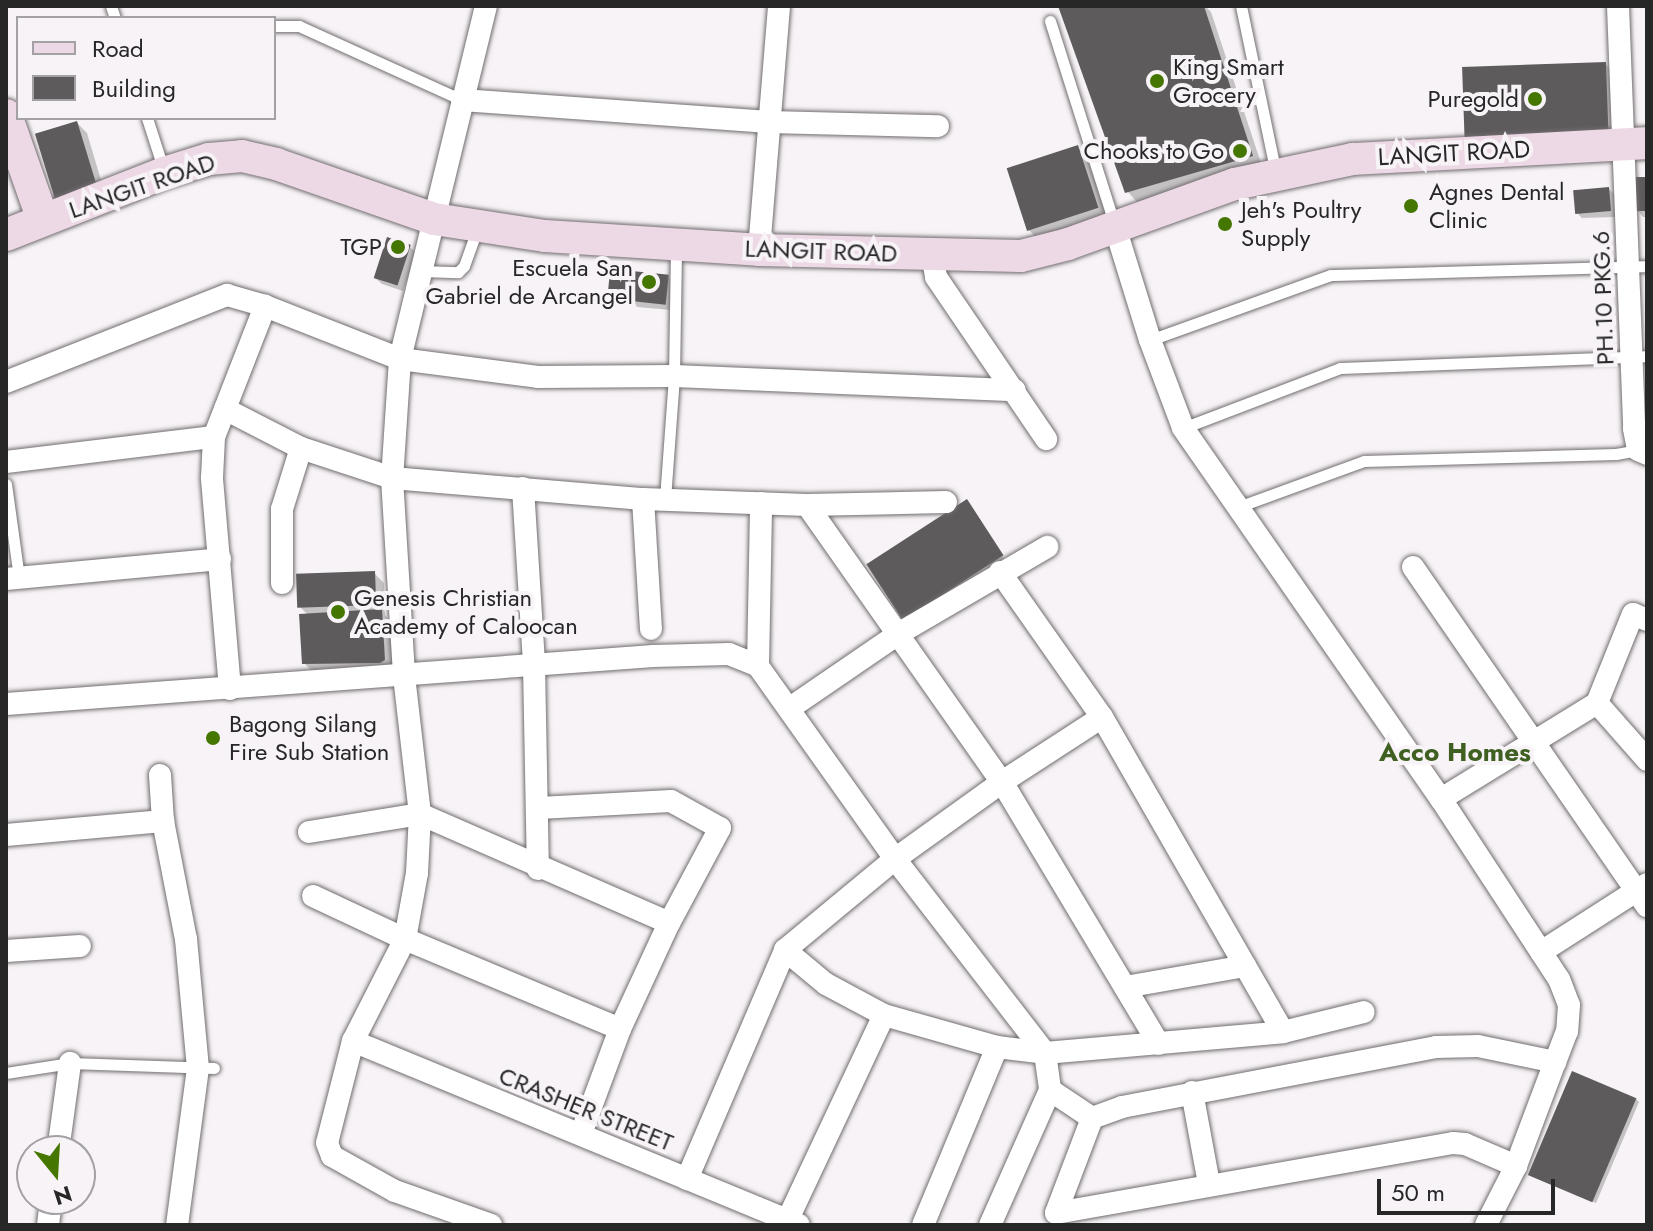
<!DOCTYPE html>
<html>
<head>
<meta charset="utf-8">
<style>
	body { margin:0 }
	#map { position:relative; width:1653px; height:1231px; overflow:hidden; background:#f7f3f6; font-family:Jost,sans-serif }
	div>[style] { position:absolute }
	[style*='--x'] { left:calc(var(--x)*1px); top:calc(var(--y)*1px); width:calc(var(--w)*1px); rotate:calc(var(--a)*1deg) }
	.shadow>* { inset:0; background:#0003 }
	.building>* { inset:0; background:#5e5b5d; transform-origin:0 0 }
	.roads { filter:drop-shadow(0 0 2px #716d6f) drop-shadow(0 0 2px #716d6f) }
	.lane>* { height:11px; margin:-5.5px; padding:0 5.5px; transform-origin:5.5px; border-radius:5.5px; background:#fff }
	.street>* { height:22px; margin:-11px; padding:0 11px; transform-origin:11px; border-radius:11px; background:#fff }
	.secondary>* { height:32px; margin:-16px; padding:0 16px; transform-origin:16px; border-radius:16px; background:#edd8e5 }
	.dots>* { width:22px; height:22px; translate:-50% -50%; box-sizing:border-box; border:4px solid #f7f3f6; border-radius:50% }
	span { translate:-50% -50%; white-space:nowrap; text-align:center; line-height:1.15; -webkit-text-stroke:8px #f7f3f6; paint-order:stroke }
	.poi-label { font-size:24px; color:#282728 }
	.left { translate:0 -50%; text-align:left }
	.right { translate:-100% -50%; text-align:right }
	.street-label { font-size:24px; color:#282728 }
	.neighbourhood-label { font-size:26px; color:#3f6020; font-weight:700 }
	.frame { position:absolute; inset:0; border:8px solid #282728; pointer-events:none }
	.legend { position:absolute; left:16px; top:16px; width:260px; height:104px; box-sizing:border-box; background:#f7f3f6; border:2px solid #a4a1a4; margin:0; padding:10px 14px; list-style:none; font-size:24px; color:#282728 }
	.legend li { display:flex; align-items:center; gap:16px; height:40px }
	.legend b { width:40px; border:2px solid #a4a1a4 }
	.north { position:absolute; left:16px; top:1135px; width:80px; height:80px; box-sizing:border-box; background:#f7f3f6; border:2px solid #a4a1a4; border-radius:50%; rotate:162deg; font-size:22px; font-weight:700; line-height:32px; text-align:center; color:#282728 }
	.north::after { content:''; display:block; margin:auto; width:28px; height:36px; background:#447600; clip-path:polygon(50% 0,100% 100%,50% 72%,0 100%) }
	.scale { position:absolute; left:1377px; top:1179px; width:178px; height:36px; box-sizing:border-box; border:4px solid #282728; border-top:0; padding-left:10px; font-size:24px; line-height:28px; white-space:nowrap; color:#282728; -webkit-text-stroke:6px #f7f3f6; paint-order:stroke }
</style>
</head>
<body>
<div id="map">
	<div class="shadow">
		<i style="clip-path:polygon(1060px 6px,1205px 6px,1211px 12px,1262px 166px,1137px 202px,1127px 191px)"></i>
		<i style="clip-path:polygon(1605px 64px,1615px 74px,1617px 143px,1476px 146px)"></i>
		<i style="clip-path:polygon(77px 123px,87px 133px,106px 197px,66px 209px)"></i>
		<i style="clip-path:polygon(1077px 147px,1087px 157px,1107px 218px,1038px 240px,1029px 230px)"></i>
		<i style="clip-path:polygon(1647px 179px,1647px 217px,1643px 217px,1637px 210px)"></i>
		<i style="clip-path:polygon(1609px 189px,1615px 195px,1616px 217px,1582px 218px,1576px 212px)"></i>
		<i style="clip-path:polygon(410px 247px,416px 253px,403px 291px,382px 284px,375px 278px)"></i>
		<i style="clip-path:polygon(628px 276px,633px 281px,668px 277px,674px 283px,671px 310px,637px 307px,631px 297px,609px 292px)"></i>
		<i style="clip-path:polygon(969px 504px,1004px 558px,907px 622px)"></i>
		<i style="clip-path:polygon(374px 573px,384px 583px,385px 615px,391px 621px,394px 670px,314px 673px,304px 663px,308px 615px,299px 606px)"></i>
		<i style="clip-path:polygon(1636px 1099px,1639px 1102px,1596px 1203px,1533px 1177px)"></i>
	</div>
	<div class="building">
		<i style="clip-path:polygon(1058px 6px,1204px 6px,1253px 156px,1125px 193px)"></i>
		<i style="left:1606px;top:62px;width:72px;height:144px;rotate:88deg"></i>
		<i style="left:77px;top:121px;width:69px;height:44px;rotate:73deg"></i>
		<i style="left:1078px;top:145px;width:66px;height:75px;rotate:72deg"></i>
		<i style="clip-path:polygon(1633px 177px,1647px 177px,1647px 211px,1635px 211px)"></i>
		<i style="left:1609px;top:187px;width:24px;height:36px;rotate:85deg"></i>
		<i style="left:387px;top:237px;width:25px;height:43px;rotate:18deg"></i>
		<i style="left:632px;top:271px;width:37px;height:30px;rotate:6deg"></i>
		<i style="left:610px;top:272px;width:19px;height:21px;rotate:6deg"></i>
		<i style="left:967px;top:499px;width:67px;height:120px;rotate:57deg"></i>
		<i style="left:375px;top:571px;width:34px;height:79px;rotate:88deg"></i>
		<i style="clip-path:polygon(382px 609px,385px 660px,380px 663px,302px 664px,299px 614px)"></i>
		<i style="left:1572px;top:1071px;width:70px;height:113px;rotate:23deg"></i>
	</div>
	<div class="roads">
		<div class="lane">
			<i style="--x:111;--y:6;--w:13;--a:72"></i>
			<i style="--x:1241;--y:6;--w:171;--a:78.2"></i>
			<i style="--x:1050;--y:21;--w:215;--a:72.4"></i>
			<i style="--x:274;--y:26;--w:25;--a:0"></i>
			<i style="--x:299;--y:26;--w:179;--a:24.4"></i>
			<i style="--x:147;--y:118;--w:56;--a:72.2"></i>
			<i style="--x:421;--y:271;--w:37;--a:2"></i>
			<i style="--x:458;--y:272;--w:8;--a:-45"></i>
			<i style="--x:464;--y:266;--w:41;--a:-70.3"></i>
			<i style="--x:1150;--y:340;--w:192;--a:-19.8"></i>
			<i style="--x:1331;--y:275;--w:316;--a:-1.6"></i>
			<i style="--x:1183;--y:428;--w:168;--a:-20.9"></i>
			<i style="--x:1340;--y:368;--w:307;--a:-2.2"></i>
			<i style="--x:6;--y:484;--w:95;--a:82.1"></i>
			<i style="--x:665;--y:499;--w:123;--a:-85.8"></i>
			<i style="--x:674;--y:376;--w:128;--a:-89.1"></i>
			<i style="--x:1238;--y:507;--w:134;--a:-20.1"></i>
			<i style="--x:1364;--y:461;--w:252;--a:-1.6"></i>
			<i style="--x:1616;--y:454;--w:22;--a:-10"></i>
			<i style="--x:6;--y:1073;--w:65;--a:-8.9"></i>
			<i style="--x:70;--y:1063;--w:144;--a:2"></i>
		</div>
		<div class="street">
			<i style="--x:486;--y:6;--w:363;--a:103.7"></i>
			<i style="--x:400;--y:359;--w:119;--a:93.8"></i>
			<i style="--x:392;--y:478;--w:198;--a:86.5"></i>
			<i style="--x:404;--y:676;--w:139;--a:83.4"></i>
			<i style="--x:420;--y:814;--w:59;--a:92.9"></i>
			<i style="--x:417;--y:873;--w:67;--a:100.3"></i>
			<i style="--x:405;--y:939;--w:114;--a:117"></i>
			<i style="--x:353;--y:1041;--w:105;--a:104.3"></i>
			<i style="--x:327;--y:1143;--w:14;--a:69"></i>
			<i style="--x:332;--y:1156;--w:72;--a:29.1"></i>
			<i style="--x:395;--y:1191;--w:102;--a:19.5"></i>
			<i style="--x:1618;--y:6;--w:423;--a:87.8"></i>
			<i style="--x:1634;--y:429;--w:21;--a:79"></i>
			<i style="--x:1638;--y:450;--w:10;--a:24"></i>
			<i style="--x:462;--y:100;--w:308;--a:4.1"></i>
			<i style="--x:769;--y:122;--w:169;--a:1.4"></i>
			<i style="--x:1115;--y:227;--w:118;--a:72.8"></i>
			<i style="--x:1150;--y:340;--w:94;--a:69.4"></i>
			<i style="--x:1183;--y:428;--w:452;--a:55.2"></i>
			<i style="--x:1441;--y:799;--w:215;--a:56.8"></i>
			<i style="--x:1559;--y:979;--w:28;--a:69"></i>
			<i style="--x:1569;--y:1005;--w:26;--a:94"></i>
			<i style="--x:1567;--y:1031;--w:33;--a:111"></i>
			<i style="--x:1555;--y:1062;--w:111;--a:110.6"></i>
			<i style="--x:1516;--y:1166;--w:66;--a:117"></i>
			<i style="--x:759;--y:250;--w:245;--a:-85.3"></i>
			<i style="--x:932;--y:254;--w:23;--a:80"></i>
			<i style="--x:936;--y:277;--w:196;--a:55.8"></i>
			<i style="--x:6;--y:382;--w:238;--a:-21.5"></i>
			<i style="--x:227;--y:295;--w:40;--a:16"></i>
			<i style="--x:265;--y:306;--w:145;--a:21.4"></i>
			<i style="--x:400;--y:359;--w:139;--a:7.4"></i>
			<i style="--x:538;--y:377;--w:136;--a:-0.4"></i>
			<i style="--x:674;--y:376;--w:341;--a:2.4"></i>
			<i style="--x:225;--y:409;--w:85;--a:27.2"></i>
			<i style="--x:301;--y:448;--w:96;--a:18.2"></i>
			<i style="--x:392;--y:478;--w:252;--a:4.8"></i>
			<i style="--x:643;--y:499;--w:164;--a:2.1"></i>
			<i style="--x:807;--y:505;--w:139;--a:-1.2"></i>
			<i style="--x:6;--y:462;--w:209;--a:-6.9"></i>
			<i style="--x:523;--y:488;--w:177;--a:86.4"></i>
			<i style="--x:534;--y:665;--w:204;--a:88.9"></i>
			<i style="--x:643;--y:499;--w:130;--a:86.5"></i>
			<i style="--x:807;--y:505;--w:339;--a:54.9"></i>
			<i style="--x:1002;--y:782;--w:305;--a:59.1"></i>
			<i style="--x:1413;--y:567;--w:412;--a:55.4"></i>
			<i style="--x:1000;--y:572;--w:177;--a:54.9"></i>
			<i style="--x:1102;--y:717;--w:363;--a:60.1"></i>
			<i style="--x:6;--y:579;--w:215;--a:-5.3"></i>
			<i style="--x:282;--y:583;--w:74;--a:-90"></i>
			<i style="--x:282;--y:509;--w:64;--a:-72.7"></i>
			<i style="--x:758;--y:666;--w:163;--a:-88.9"></i>
			<i style="--x:230;--y:689;--w:212;--a:-94.9"></i>
			<i style="--x:212;--y:478;--w:41;--a:-87.2"></i>
			<i style="--x:214;--y:437;--w:141;--a:-68.7"></i>
			<i style="--x:1597;--y:703;--w:76;--a:48.7"></i>
			<i style="--x:6;--y:704;--w:649;--a:-4.24"></i>
			<i style="--x:653;--y:656;--w:76;--a:-1.5"></i>
			<i style="--x:729;--y:654;--w:31;--a:22"></i>
			<i style="--x:758;--y:666;--w:237;--a:54.6"></i>
			<i style="--x:895;--y:859;--w:245;--a:52.3"></i>
			<i style="--x:1045;--y:1053;--w:37;--a:82"></i>
			<i style="--x:1050;--y:1090;--w:50;--a:33.7"></i>
			<i style="--x:790;--y:708;--w:131;--a:-34.4"></i>
			<i style="--x:898;--y:634;--w:173;--a:-30.3"></i>
			<i style="--x:160;--y:775;--w:46;--a:86.3"></i>
			<i style="--x:163;--y:821;--w:120;--a:79"></i>
			<i style="--x:186;--y:939;--w:130;--a:84.7"></i>
			<i style="--x:198;--y:1068;--w:158;--a:97.6"></i>
			<i style="--x:1441;--y:799;--w:183;--a:-31.6"></i>
			<i style="--x:1597;--y:703;--w:96;--a:-68"></i>
			<i style="--x:1633;--y:614;--w:15;--a:23"></i>
			<i style="--x:539;--y:808;--w:132;--a:-3"></i>
			<i style="--x:671;--y:801;--w:56;--a:28.9"></i>
			<i style="--x:720;--y:828;--w:108;--a:118.2"></i>
			<i style="--x:669;--y:923;--w:117;--a:114.8"></i>
			<i style="--x:620;--y:1029;--w:112;--a:110.4"></i>
			<i style="--x:309;--y:832;--w:112;--a:-9.2"></i>
			<i style="--x:420;--y:814;--w:272;--a:23.6"></i>
			<i style="--x:6;--y:835;--w:158;--a:-5.1"></i>
			<i style="--x:313;--y:896;--w:102;--a:25.1"></i>
			<i style="--x:405;--y:939;--w:233;--a:22.7"></i>
			<i style="--x:785;--y:950;--w:53;--a:39.7"></i>
			<i style="--x:826;--y:984;--w:66;--a:28.1"></i>
			<i style="--x:884;--y:1015;--w:117;--a:15.8"></i>
			<i style="--x:997;--y:1047;--w:48;--a:7.1"></i>
			<i style="--x:1045;--y:1053;--w:239;--a:-5"></i>
			<i style="--x:1283;--y:1032;--w:83;--a:-13.9"></i>
			<i style="--x:6;--y:951;--w:74;--a:-3.9"></i>
			<i style="--x:1541;--y:952;--w:126;--a:-32.7"></i>
			<i style="--x:1125;--y:987;--w:122;--a:-9.9"></i>
			<i style="--x:353;--y:1041;--w:482;--a:22.4"></i>
			<i style="--x:1192;--y:1092;--w:94;--a:79.5"></i>
			<i style="--x:58;--y:1151;--w:89;--a:-82.2"></i>
			<i style="--x:687;--y:1179;--w:249;--a:-66.8"></i>
			<i style="--x:785;--y:950;--w:143;--a:-39.6"></i>
			<i style="--x:895;--y:859;--w:132;--a:-35.7"></i>
			<i style="--x:1002;--y:782;--w:119;--a:-33"></i>
			<i style="--x:1056;--y:1213;--w:102;--a:-69.2"></i>
			<i style="--x:1092;--y:1118;--w:32;--a:-20"></i>
			<i style="--x:1122;--y:1107;--w:320;--a:-10.8"></i>
			<i style="--x:1436;--y:1047;--w:42;--a:-1.4"></i>
			<i style="--x:1478;--y:1046;--w:79;--a:11.7"></i>
			<i style="--x:1056;--y:1213;--w:403;--a:-10"></i>
			<i style="--x:1453;--y:1143;--w:12;--a:5"></i>
			<i style="--x:1465;--y:1144;--w:56;--a:23.3"></i>
			<i style="--x:788;--y:1219;--w:225;--a:-64.8"></i>
			<i style="--x:48;--y:1225;--w:26;--a:-83"></i>
			<i style="--x:923;--y:1225;--w:193;--a:-67.4"></i>
			<i style="--x:990;--y:1225;--w:148;--a:-66"></i>
		</div>
		<div class="secondary">
			<i style="--x:6;--y:115;--w:111;--a:70.6"></i>
			<i style="--x:6;--y:235;--w:170;--a:-21.4"></i>
			<i style="--x:164;--y:173;--w:47;--a:-17.3"></i>
			<i style="--x:209;--y:159;--w:33;--a:-5"></i>
			<i style="--x:242;--y:156;--w:35;--a:13"></i>
			<i style="--x:276;--y:164;--w:167;--a:19.2"></i>
			<i style="--x:434;--y:219;--w:112;--a:8.7"></i>
			<i style="--x:545;--y:236;--w:214;--a:3.7"></i>
			<i style="--x:759;--y:250;--w:262;--a:1.3"></i>
			<i style="--x:1021;--y:256;--w:49;--a:-14.3"></i>
			<i style="--x:1068;--y:244;--w:177;--a:-19.8"></i>
			<i style="--x:1235;--y:184;--w:121;--a:-12"></i>
			<i style="--x:1353;--y:159;--w:294;--a:-3.1"></i>
		</div>
	</div>
	<div class="dots">
		<i style="left:1157px;top:81px;background:#447600"></i>
		<i style="left:1535px;top:99px;background:#447600"></i>
		<i style="left:1240px;top:151px;background:#447600"></i>
		<i style="left:1411px;top:206px;background:#447600"></i>
		<i style="left:1225px;top:224px;background:#447600"></i>
		<i style="left:398px;top:247px;background:#447600"></i>
		<i style="left:649px;top:282px;background:#447600"></i>
		<i style="left:338px;top:612px;background:#447600"></i>
		<i style="left:213px;top:738px;background:#447600"></i>
	</div>
	<div class="poi-label">
		<span class="left" style="left:1173px;top:81px">King Smart<br>Grocery</span>
		<span class="right" style="left:1519px;top:99px">Puregold</span>
		<span class="right" style="left:1224px;top:151px">Chooks to Go</span>
		<span class="left" style="left:1429px;top:206px">Agnes Dental<br>Clinic</span>
		<span class="left" style="left:1241px;top:224px">Jeh's Poultry<br>Supply</span>
		<span class="right" style="left:382px;top:247px">TGP</span>
		<span class="right" style="left:633px;top:282px">Escuela San<br>Gabriel de Arcangel</span>
		<span class="left" style="left:354px;top:612px">Genesis Christian<br>Academy of Caloocan</span>
		<span class="left" style="left:229px;top:738px">Bagong Silang<br>Fire Sub Station</span>
	</div>
	<div class="street-label">
		<span style="left:1454px;top:153px;rotate:-3deg">LANGIT ROAD</span>
		<span style="left:142px;top:186px;rotate:-19deg">LANGIT ROAD</span>
		<span style="left:821px;top:251px;rotate:2deg">LANGIT ROAD</span>
		<span style="left:1603px;top:298px;rotate:-92deg">PH.10 PKG.6</span>
		<span style="left:586px;top:1109px;rotate:22deg">CRASHER STREET</span>
	</div>
	<div class="neighbourhood-label">
		<span style="left:1455px;top:753px">Acco Homes</span>
	</div>
	<div class="frame"></div>
	<ul class="legend">
	<li><b style="height:10px;background:#edd8e5"></b>Road</li>
	<li><b style="height:22px;background:#5e5b5d"></b>Building</li>
	</ul>
	<div class="north">N</div>
	<div class="scale">50 m</div>
</div>
</body>
</html>
